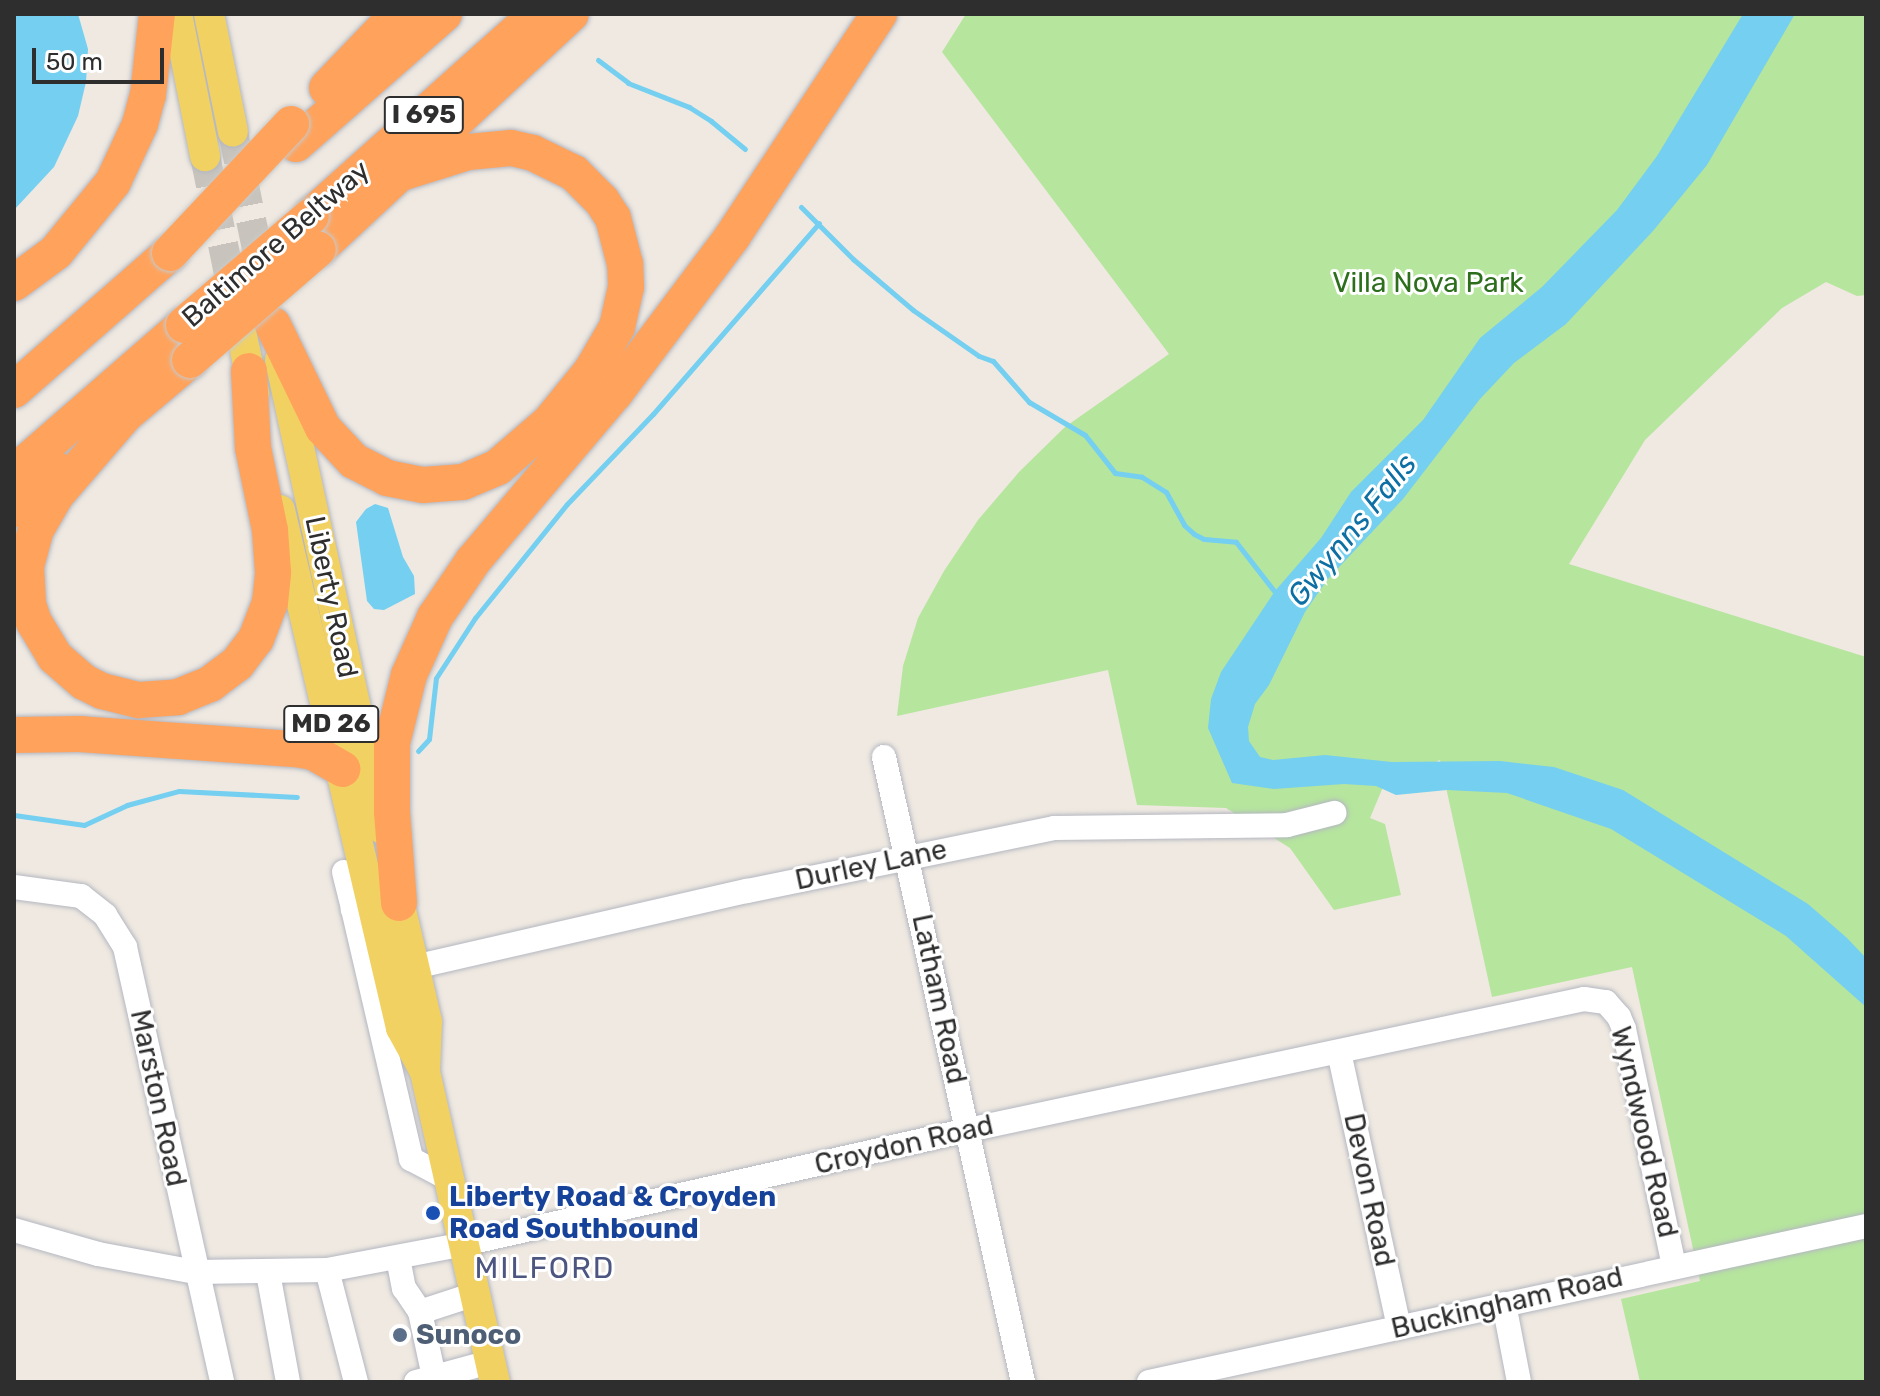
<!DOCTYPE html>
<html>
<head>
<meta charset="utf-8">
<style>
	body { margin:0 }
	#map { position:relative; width:1880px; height:1396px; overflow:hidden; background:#efe9e1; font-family:Rubik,sans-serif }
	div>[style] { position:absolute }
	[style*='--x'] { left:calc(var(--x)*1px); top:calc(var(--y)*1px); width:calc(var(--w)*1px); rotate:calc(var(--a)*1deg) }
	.green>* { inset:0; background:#b6e59e }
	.water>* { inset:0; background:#75cff0 }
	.stream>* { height:5px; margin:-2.5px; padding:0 2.5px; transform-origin:2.5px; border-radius:2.5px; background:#75cff0 }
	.major-tunnel>* { height:30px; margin-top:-15px; transform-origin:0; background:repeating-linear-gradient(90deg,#c8c4bd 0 30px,transparent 0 45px) }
	.roads { filter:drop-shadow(0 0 2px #b4b7c1) drop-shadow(0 0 2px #b4b7c1) }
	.minor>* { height:24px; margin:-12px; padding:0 12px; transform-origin:12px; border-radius:12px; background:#fff }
	.major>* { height:30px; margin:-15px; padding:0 15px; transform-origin:15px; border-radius:15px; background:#f2d163 }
	.highway>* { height:36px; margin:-18px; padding:0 18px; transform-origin:18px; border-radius:18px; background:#ffa35c }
	.bridges { filter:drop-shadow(0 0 2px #c9c9c9) drop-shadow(0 0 2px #c9c9c9) }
	.highway-bridge>* { height:36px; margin:-18px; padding:0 18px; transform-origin:18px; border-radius:18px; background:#ffa35c }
	.dots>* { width:22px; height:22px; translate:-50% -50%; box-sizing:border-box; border:4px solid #fff; border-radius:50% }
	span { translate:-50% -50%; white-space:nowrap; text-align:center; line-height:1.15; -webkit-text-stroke:6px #fff; paint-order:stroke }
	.shield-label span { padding:2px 6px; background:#fff; border:2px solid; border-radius:6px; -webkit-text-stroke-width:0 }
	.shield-label { font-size:26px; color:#2e2e2e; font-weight:700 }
	.street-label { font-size:28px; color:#2e2e2e }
	.park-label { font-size:28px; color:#2c6e1b }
	.transit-label { font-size:28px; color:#164399; font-weight:700 }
	.left { translate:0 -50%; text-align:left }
	.service-label { font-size:28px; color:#4e5e75; font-weight:700 }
	.water-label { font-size:30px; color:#0d6fa3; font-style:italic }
	.neighbourhood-label { font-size:30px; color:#4d5680; letter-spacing:2px }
	.frame { position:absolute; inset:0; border:16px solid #2e2e2e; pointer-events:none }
	.scale { position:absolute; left:32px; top:48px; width:132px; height:36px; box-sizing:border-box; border:4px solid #2e2e2e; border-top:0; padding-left:10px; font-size:24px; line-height:28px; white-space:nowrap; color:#2e2e2e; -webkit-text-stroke:6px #fff; paint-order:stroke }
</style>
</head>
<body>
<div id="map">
	<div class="green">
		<i style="clip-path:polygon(966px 14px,1866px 14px,1866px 295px,1857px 296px,1826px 282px,1782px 308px,1645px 440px,1569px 564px,1866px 657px,1866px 1382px,1640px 1382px,1621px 1299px,1700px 1281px,1632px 967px,1492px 997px,1440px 760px,1383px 787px,1370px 818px,1385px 824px,1401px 895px,1334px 910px,1290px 848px,1226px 808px,1137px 805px,1108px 670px,897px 716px,903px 666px,918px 618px,944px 571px,978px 520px,1019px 472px,1065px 427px,1169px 354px,942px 52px)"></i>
	</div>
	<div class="water">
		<i style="clip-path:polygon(14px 14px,78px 14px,88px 49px,86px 82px,78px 116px,54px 167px,14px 210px)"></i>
		<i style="clip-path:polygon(1743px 14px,1795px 14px,1707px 165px,1653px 231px,1566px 324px,1514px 363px,1480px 399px,1403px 499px,1327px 580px,1305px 612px,1269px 685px,1255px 704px,1248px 727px,1249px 741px,1260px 757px,1273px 760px,1325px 755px,1392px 762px,1500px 761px,1554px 767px,1623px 790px,1808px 904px,1847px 938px,1866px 958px,1866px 1007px,1786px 936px,1611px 829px,1507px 793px,1447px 790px,1396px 795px,1376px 786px,1344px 784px,1274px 789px,1232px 783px,1208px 728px,1211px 699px,1221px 672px,1275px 591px,1321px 538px,1351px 492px,1423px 420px,1480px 338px,1542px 287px,1617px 210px,1657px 156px)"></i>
		<i style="clip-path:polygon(375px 504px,388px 508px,403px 557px,414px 576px,415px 594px,384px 610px,374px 609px,367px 601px,356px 522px,366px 509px)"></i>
	</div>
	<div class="stream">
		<i style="--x:598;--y:60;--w:38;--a:37"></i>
		<i style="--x:628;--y:83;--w:66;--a:21.5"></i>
		<i style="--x:689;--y:107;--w:26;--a:32"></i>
		<i style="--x:711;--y:121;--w:44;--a:39.5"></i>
		<i style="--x:801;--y:207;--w:74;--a:45"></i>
		<i style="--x:853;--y:259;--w:79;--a:40.4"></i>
		<i style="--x:913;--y:310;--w:80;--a:34.9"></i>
		<i style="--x:979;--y:356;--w:15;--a:20"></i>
		<i style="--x:993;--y:361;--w:55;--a:48.7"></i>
		<i style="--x:1029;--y:402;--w:65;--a:30.5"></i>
		<i style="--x:1085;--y:435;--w:48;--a:51.7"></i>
		<i style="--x:1115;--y:473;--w:27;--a:8"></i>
		<i style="--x:1142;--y:477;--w:28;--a:32"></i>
		<i style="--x:1166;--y:492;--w:38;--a:61"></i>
		<i style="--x:1184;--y:525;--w:13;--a:42"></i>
		<i style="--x:1194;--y:534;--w:11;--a:27"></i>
		<i style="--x:1204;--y:539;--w:32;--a:5"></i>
		<i style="--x:1236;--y:542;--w:68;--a:52.1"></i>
		<i style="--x:418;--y:751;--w:16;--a:-47"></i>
		<i style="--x:429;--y:739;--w:61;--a:-83.5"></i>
		<i style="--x:436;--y:678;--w:72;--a:-57"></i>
		<i style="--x:475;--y:618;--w:146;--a:-51.1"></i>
		<i style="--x:567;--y:504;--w:124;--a:-46.3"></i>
		<i style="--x:653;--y:414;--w:253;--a:-49"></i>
		<i style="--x:14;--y:815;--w:71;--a:8.1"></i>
		<i style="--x:84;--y:825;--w:47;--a:-24.9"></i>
		<i style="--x:127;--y:805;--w:54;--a:-15.1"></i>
		<i style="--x:179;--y:791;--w:118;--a:2.9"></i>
	</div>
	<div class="major-tunnel">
		<i style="--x:233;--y:132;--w:149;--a:78.4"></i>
		<i style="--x:205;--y:156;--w:150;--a:78.5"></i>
	</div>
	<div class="roads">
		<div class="minor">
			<i style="--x:884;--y:757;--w:640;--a:77.46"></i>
			<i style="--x:344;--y:872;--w:38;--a:76"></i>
			<i style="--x:369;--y:884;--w:30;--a:123"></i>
			<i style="--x:353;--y:909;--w:257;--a:76.9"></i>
			<i style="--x:411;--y:1159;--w:43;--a:27.8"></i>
			<i style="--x:14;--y:887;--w:68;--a:7.7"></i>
			<i style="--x:81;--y:896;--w:31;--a:38"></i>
			<i style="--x:105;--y:915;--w:38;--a:58"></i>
			<i style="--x:125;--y:947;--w:446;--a:77.4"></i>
			<i style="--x:414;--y:967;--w:342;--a:-12.9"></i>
			<i style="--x:747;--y:891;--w:313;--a:-11.6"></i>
			<i style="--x:1054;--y:828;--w:233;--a:-0.7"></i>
			<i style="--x:1287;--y:825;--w:49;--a:-14.3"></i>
			<i style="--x:1339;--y:1052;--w:281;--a:77.7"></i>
			<i style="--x:14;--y:1230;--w:87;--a:15.9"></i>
			<i style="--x:98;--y:1254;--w:99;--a:10.5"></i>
			<i style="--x:195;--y:1272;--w:132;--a:-0.9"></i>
			<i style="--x:327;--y:1270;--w:139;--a:-10.7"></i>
			<i style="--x:464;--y:1244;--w:517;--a:-12.75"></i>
			<i style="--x:968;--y:1130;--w:630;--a:-12.01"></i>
			<i style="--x:1584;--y:999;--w:22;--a:8"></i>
			<i style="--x:1606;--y:1002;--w:20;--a:49"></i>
			<i style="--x:1619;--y:1017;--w:13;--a:67"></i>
			<i style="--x:1624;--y:1029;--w:242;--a:78.1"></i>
			<i style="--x:398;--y:1258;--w:31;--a:79"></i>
			<i style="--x:404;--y:1288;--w:29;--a:56"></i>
			<i style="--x:420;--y:1312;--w:58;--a:-18.1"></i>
			<i style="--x:327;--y:1270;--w:116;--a:75.5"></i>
			<i style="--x:268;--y:1273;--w:111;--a:79.6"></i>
			<i style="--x:1504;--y:1304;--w:79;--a:79.1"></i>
			<i style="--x:420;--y:1312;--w:66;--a:77.8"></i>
			<i style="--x:416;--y:1382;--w:77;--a:-15.1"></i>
			<i style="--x:1149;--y:1382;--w:734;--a:-12.27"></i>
		</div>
		<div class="major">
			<i style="--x:177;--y:14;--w:145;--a:78.8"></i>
			<i style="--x:209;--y:14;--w:120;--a:78.5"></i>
			<i style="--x:242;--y:336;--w:58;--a:78.1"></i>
			<i style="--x:280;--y:360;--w:480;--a:77.7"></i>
			<i style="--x:280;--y:510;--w:532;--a:76.85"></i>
			<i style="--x:401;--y:1028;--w:48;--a:61.3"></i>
			<i style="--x:394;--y:880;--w:146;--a:76.9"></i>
			<i style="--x:427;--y:1022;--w:50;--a:92.3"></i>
			<i style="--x:425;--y:1072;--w:318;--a:77.3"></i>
		</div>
		<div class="highway">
			<i style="--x:327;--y:88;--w:103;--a:-46.2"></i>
			<i style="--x:296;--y:144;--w:197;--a:-41.3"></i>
			<i style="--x:311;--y:216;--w:303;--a:-41.8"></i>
			<i style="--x:318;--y:249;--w:345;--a:-42.9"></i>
			<i style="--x:14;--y:283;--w:52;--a:-36.4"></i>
			<i style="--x:56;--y:252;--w:90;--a:-50.8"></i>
			<i style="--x:113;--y:182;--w:64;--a:-65"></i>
			<i style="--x:140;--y:124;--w:30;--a:-75"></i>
			<i style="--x:148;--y:95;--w:81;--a:-83.7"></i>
			<i style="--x:273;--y:325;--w:114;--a:64.1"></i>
			<i style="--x:323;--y:428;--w:45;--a:46.8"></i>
			<i style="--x:354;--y:461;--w:37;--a:27"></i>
			<i style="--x:387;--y:478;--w:37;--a:11"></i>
			<i style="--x:423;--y:485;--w:40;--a:-4.3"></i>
			<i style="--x:463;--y:482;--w:38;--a:-23"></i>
			<i style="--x:498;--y:467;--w:67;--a:-40.8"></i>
			<i style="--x:549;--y:423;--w:68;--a:-50.9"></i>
			<i style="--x:592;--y:370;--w:50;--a:-59.8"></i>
			<i style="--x:617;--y:327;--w:41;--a:-77.3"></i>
			<i style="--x:626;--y:287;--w:23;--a:-92"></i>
			<i style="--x:625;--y:264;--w:48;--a:-104.6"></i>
			<i style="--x:613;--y:218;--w:20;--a:-123"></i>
			<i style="--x:602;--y:201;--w:40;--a:-135"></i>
			<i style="--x:574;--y:173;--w:46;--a:-154"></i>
			<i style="--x:533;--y:153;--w:23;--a:-167"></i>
			<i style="--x:511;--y:148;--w:43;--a:174.7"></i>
			<i style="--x:468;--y:152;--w:67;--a:162.6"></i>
			<i style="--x:14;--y:390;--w:208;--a:-41.3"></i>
			<i style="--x:124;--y:416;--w:104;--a:130.7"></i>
			<i style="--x:56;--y:495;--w:39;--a:120"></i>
			<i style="--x:36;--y:529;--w:38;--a:105"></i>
			<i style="--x:26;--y:566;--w:38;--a:87"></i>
			<i style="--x:28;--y:604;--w:19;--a:72"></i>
			<i style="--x:34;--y:622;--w:41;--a:59"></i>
			<i style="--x:55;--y:657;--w:38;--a:41"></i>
			<i style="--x:84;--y:682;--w:20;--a:27"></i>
			<i style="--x:102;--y:691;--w:38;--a:14"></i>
			<i style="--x:139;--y:700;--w:39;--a:-4"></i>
			<i style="--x:178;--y:697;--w:35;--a:-22"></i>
			<i style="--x:210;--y:684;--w:34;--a:-37"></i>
			<i style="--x:237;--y:664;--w:31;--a:-53"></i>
			<i style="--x:256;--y:639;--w:39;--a:-69"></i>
			<i style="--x:270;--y:603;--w:31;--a:-84"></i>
			<i style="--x:273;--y:572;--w:42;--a:-94.1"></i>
			<i style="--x:270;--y:530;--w:84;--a:-101.7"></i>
			<i style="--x:253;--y:448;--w:77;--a:-93"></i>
			<i style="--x:107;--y:430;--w:109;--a:-40.1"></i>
			<i style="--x:14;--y:473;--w:225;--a:-41"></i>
			<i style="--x:14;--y:509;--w:59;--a:-40.2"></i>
			<i style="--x:14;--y:735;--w:65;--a:-0.9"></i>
			<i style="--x:79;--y:734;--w:218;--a:4"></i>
			<i style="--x:296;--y:749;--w:17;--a:10"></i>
			<i style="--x:313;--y:752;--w:34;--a:30"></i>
			<i style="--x:399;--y:903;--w:91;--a:-94.4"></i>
			<i style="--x:392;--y:812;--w:69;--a:-90"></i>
			<i style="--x:392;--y:743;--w:70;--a:-76"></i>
			<i style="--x:409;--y:675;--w:64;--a:-65.9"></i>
			<i style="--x:435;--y:617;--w:68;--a:-55.8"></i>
			<i style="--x:473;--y:561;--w:220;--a:-49.8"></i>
			<i style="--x:615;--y:393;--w:195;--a:-53.1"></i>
			<i style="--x:732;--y:237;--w:267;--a:-56.6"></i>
		</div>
	</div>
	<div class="bridges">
		<div class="highway-bridge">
			<i style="--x:170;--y:253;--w:177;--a:-46.8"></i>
			<i style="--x:184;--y:325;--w:167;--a:-40.6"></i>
			<i style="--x:190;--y:360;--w:169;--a:-40.9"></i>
		</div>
	</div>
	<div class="dots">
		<i style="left:433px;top:1213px;background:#1a4fb4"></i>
		<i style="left:400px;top:1335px;background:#5c6f8a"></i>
	</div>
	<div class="shield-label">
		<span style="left:424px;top:115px">I 695</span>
		<span style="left:331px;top:724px">MD 26</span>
	</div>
	<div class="street-label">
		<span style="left:276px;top:244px;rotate:-41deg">Baltimore Beltway</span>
		<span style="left:331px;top:597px;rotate:78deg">Liberty Road</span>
		<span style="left:871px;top:865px;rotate:-12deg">Durley Lane</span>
		<span style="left:939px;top:999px;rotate:78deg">Latham Road</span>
		<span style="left:158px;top:1098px;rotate:78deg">Marston Road</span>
		<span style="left:1644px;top:1132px;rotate:77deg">Wyndwood Road</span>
		<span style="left:904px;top:1145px;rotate:-13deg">Croydon Road</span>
		<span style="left:1369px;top:1190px;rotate:78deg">Devon Road</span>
		<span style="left:1507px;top:1303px;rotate:-13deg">Buckingham Road</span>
	</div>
	<div class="park-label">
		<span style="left:1428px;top:283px">Villa Nova Park</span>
	</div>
	<div class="transit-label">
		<span class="left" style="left:449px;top:1213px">Liberty Road &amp; Croyden<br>Road Southbound</span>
	</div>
	<div class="service-label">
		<span class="left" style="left:416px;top:1335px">Sunoco</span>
	</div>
	<div class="water-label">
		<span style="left:1352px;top:530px;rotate:-51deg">Gwynns Falls</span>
	</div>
	<div class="neighbourhood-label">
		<span style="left:545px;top:1268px">MILFORD</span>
	</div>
	<div class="frame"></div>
	<div class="scale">50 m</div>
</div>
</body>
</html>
